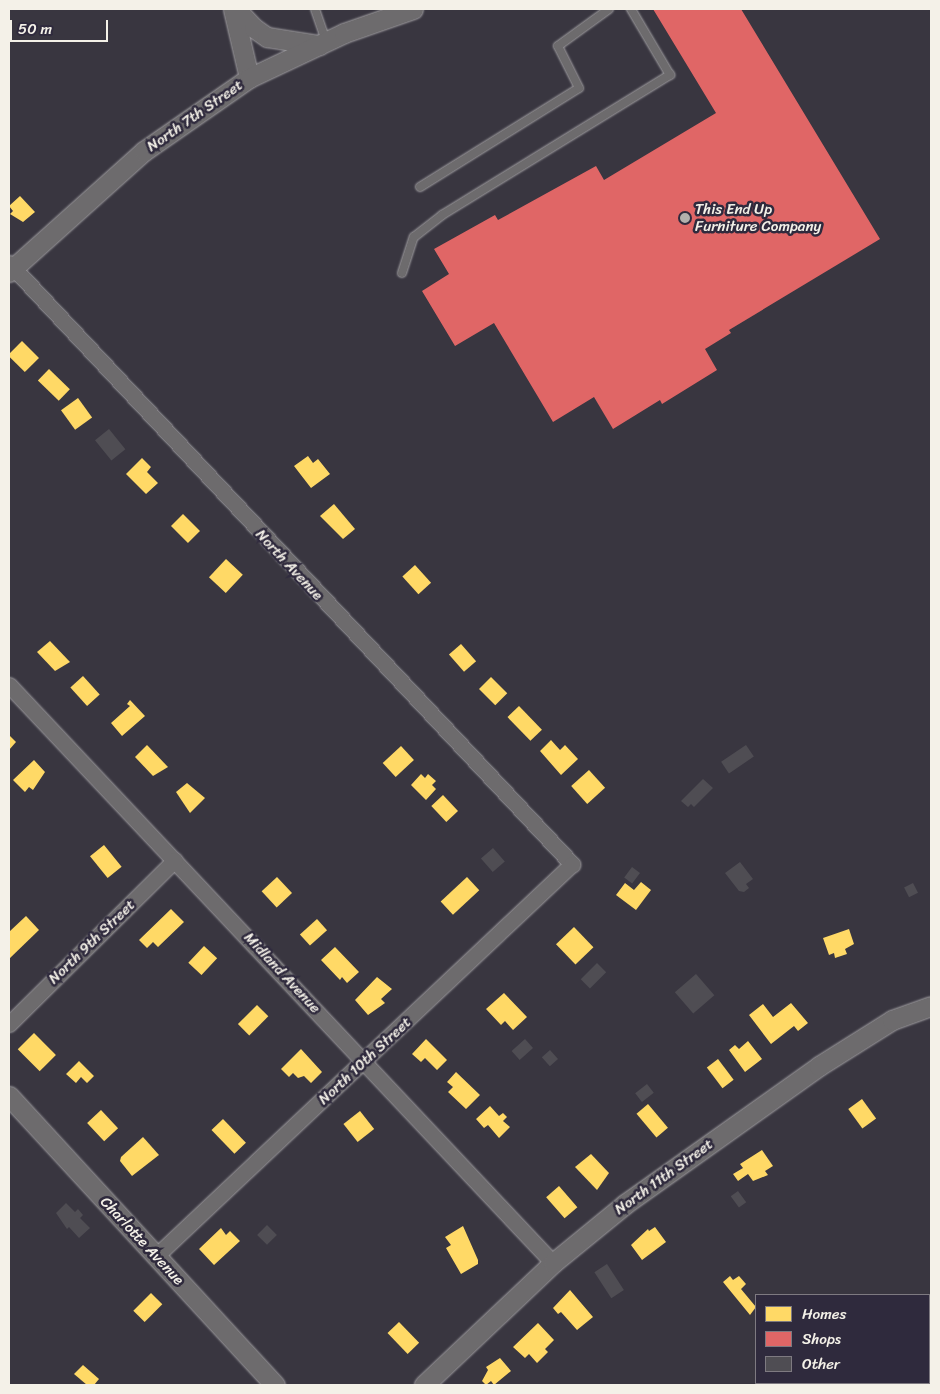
<!DOCTYPE html>
<html>
<head>
<meta charset="utf-8">
<style>
	body { margin:0 }
	#map { position:relative; width:940px; height:1394px; overflow:hidden; background:#393640; font-family:Sriracha,sans-serif }
	div>[style] { position:absolute }
	[style*='--x'] { left:calc(var(--x)*1px); top:calc(var(--y)*1px); width:calc(var(--w)*1px); rotate:calc(var(--a)*1deg) }
	.homes>* { inset:0; background:#ffd966; transform-origin:0 0 }
	.shops>* { inset:0; background:#e06666 }
	.stream>* { height:4px; margin:-2px; padding:0 2px; transform-origin:2px; border-radius:2px; background:#6d6972 }
	.building>* { inset:0; background:#4f4d53; transform-origin:0 0 }
	.roads { filter:drop-shadow(0 0 1px #9e9c9f) drop-shadow(0 0 1px #9e9c9f) }
	.service>* { height:8px; margin:-4px; padding:0 4px; transform-origin:4px; border-radius:4px; background:#6d6b6d }
	.minor>* { height:15px; margin:-7.5px; padding:0 7.5px; transform-origin:7.5px; border-radius:7.5px; background:#6d6b6d }
	.tertiary>* { height:19px; margin:-9.5px; padding:0 9.5px; transform-origin:9.5px; border-radius:9.5px; background:#6d6b6d }
	.dots>* { width:14px; height:14px; translate:-50% -50%; box-sizing:border-box; border:2px solid #2f2a3d; border-radius:50% }
	span { translate:-50% -50%; white-space:nowrap; text-align:center; line-height:1.15; -webkit-text-stroke:5px #2f2a3d; paint-order:stroke }
	.street-label { font-size:15px; color:#f4f1e8 }
	.poi-label { font-size:15px; color:#f4f1e8 }
	.left { translate:0 -50%; text-align:left }
	.frame { position:absolute; inset:0; border:10px solid #f4f1e8; pointer-events:none }
	.legend { position:absolute; left:755px; top:1294px; width:175px; height:90px; box-sizing:border-box; background:#2f2a3d; border:1px solid #7e7a81; margin:0; padding:6px 9px; list-style:none; font-size:15px; color:#f4f1e8 }
	.legend li { display:flex; align-items:center; gap:10px; height:25px }
	.legend b { width:25px; border:1px solid #7e7a81 }
	.scale { position:absolute; left:10px; top:20px; width:98px; height:22px; box-sizing:border-box; border:2px solid #f4f1e8; border-top:0; padding-left:6px; font-size:15px; line-height:18px; white-space:nowrap; color:#f4f1e8; -webkit-text-stroke:4px #2f2a3d; paint-order:stroke }
</style>
</head>
<body>
<div id="map">
	<div class="homes">
		<i style="clip-path:polygon(20px 196px,35px 212px,23px 222px,10px 214px,13px 211px,9px 206px)"></i>
		<i style="left:22px;top:341px;width:24px;height:20px;rotate:45deg"></i>
		<i style="left:49px;top:369px;width:29px;height:16px;rotate:44deg"></i>
		<i style="left:78px;top:398px;width:24px;height:21px;rotate:54deg"></i>
		<i style="clip-path:polygon(308px 456px,313px 463px,318px 459px,330px 474px,311px 488px,294px 466px)"></i>
		<i style="clip-path:polygon(142px 458px,151px 467px,147px 472px,158px 483px,146px 494px,126px 474px)"></i>
		<i style="clip-path:polygon(334px 504px,355px 529px,343px 539px,320px 516px)"></i>
		<i style="left:183px;top:514px;width:24px;height:17px;rotate:45deg"></i>
		<i style="left:226px;top:559px;width:23px;height:25px;rotate:43deg"></i>
		<i style="left:415px;top:565px;width:24px;height:17px;rotate:48deg"></i>
		<i style="clip-path:polygon(50px 641px,70px 662px,55px 671px,37px 652px)"></i>
		<i style="left:461px;top:644px;width:23px;height:16px;rotate:49deg"></i>
		<i style="left:83px;top:676px;width:25px;height:17px;rotate:48deg"></i>
		<i style="left:491px;top:677px;width:23px;height:17px;rotate:45deg"></i>
		<i style="clip-path:polygon(130px 700px,145px 716px,122px 736px,111px 723px,130px 706px,127px 704px)"></i>
		<i style="left:519px;top:706px;width:33px;height:16px;rotate:46deg"></i>
		<i style="clip-path:polygon(9px 735px,16px 742px,9px 750px)"></i>
		<i style="clip-path:polygon(551px 740px,560px 750px,565px 745px,578px 759px,561px 775px,540px 751px)"></i>
		<i style="clip-path:polygon(147px 745px,168px 767px,153px 776px,135px 757px)"></i>
		<i style="left:401px;top:746px;width:19px;height:25px;rotate:47deg"></i>
		<i style="clip-path:polygon(34px 760px,45px 772px,33px 790px,29px 787px,25px 792px,13px 780px)"></i>
		<i style="left:589px;top:770px;width:24px;height:24px;rotate:48deg"></i>
		<i style="clip-path:polygon(421px 774px,425px 778px,428px 774px,436px 781px,432px 785px,436px 789px,426px 800px,411px 785px)"></i>
		<i style="clip-path:polygon(187px 783px,205px 798px,190px 813px,176px 792px)"></i>
		<i style="left:443px;top:795px;width:22px;height:16px;rotate:47deg"></i>
		<i style="left:104px;top:845px;width:28px;height:18px;rotate:51deg"></i>
		<i style="left:277px;top:877px;width:22px;height:21px;rotate:47deg"></i>
		<i style="left:467px;top:877px;width:18px;height:36px;rotate:47deg"></i>
		<i style="clip-path:polygon(641px 882px,651px 890px,636px 910px,616px 895px,625px 883px,634px 890px)"></i>
		<i style="clip-path:polygon(171px 909px,184px 922px,158px 947px,153px 942px,147px 948px,139px 940px)"></i>
		<i style="clip-path:polygon(26px 916px,39px 930px,9px 959px,9px 932px)"></i>
		<i style="left:317px;top:919px;width:15px;height:23px;rotate:48deg"></i>
		<i style="left:574px;top:927px;width:28px;height:25px;rotate:46deg"></i>
		<i style="clip-path:polygon(849px 929px,854px 944px,845px 949px,847px 954px,835px 958px,834px 953px,829px 955px,823px 938px)"></i>
		<i style="left:204px;top:946px;width:18px;height:23px;rotate:43deg"></i>
		<i style="clip-path:polygon(335px 947px,359px 972px,347px 983px,342px 977px,340px 980px,321px 960px)"></i>
		<i style="clip-path:polygon(377px 977px,392px 989px,381px 999px,385px 1003px,368px 1015px,355px 1000px)"></i>
		<i style="clip-path:polygon(504px 993px,527px 1017px,513px 1030px,505px 1021px,501px 1025px,486px 1009px)"></i>
		<i style="clip-path:polygon(791px 1003px,808px 1023px,798px 1031px,794px 1026px,771px 1044px,749px 1015px,763px 1004px,773px 1017px)"></i>
		<i style="left:257px;top:1005px;width:16px;height:27px;rotate:45deg"></i>
		<i style="left:34px;top:1033px;width:31px;height:23px;rotate:45deg"></i>
		<i style="clip-path:polygon(426px 1039px,447px 1060px,437px 1070px,425px 1058px,421px 1062px,412px 1054px)"></i>
		<i style="clip-path:polygon(748px 1041px,762px 1059px,745px 1072px,729px 1050px,735px 1045px,739px 1049px)"></i>
		<i style="clip-path:polygon(301px 1049px,322px 1072px,311px 1083px,304px 1076px,298px 1078px,293px 1073px,289px 1077px,281px 1069px)"></i>
		<i style="left:718px;top:1059px;width:26px;height:14px;rotate:53deg"></i>
		<i style="clip-path:polygon(79px 1061px,94px 1076px,87px 1083px,81px 1077px,76px 1083px,66px 1074px)"></i>
		<i style="clip-path:polygon(456px 1072px,480px 1095px,466px 1109px,448px 1092px,453px 1087px,447px 1082px)"></i>
		<i style="left:862px;top:1099px;width:24px;height:17px;rotate:54deg"></i>
		<i style="left:648px;top:1104px;width:31px;height:15px;rotate:50deg"></i>
		<i style="clip-path:polygon(490px 1106px,499px 1116px,503px 1113px,507px 1117px,503px 1121px,510px 1127px,499px 1138px,488px 1125px,484px 1128px,476px 1119px)"></i>
		<i style="left:101px;top:1110px;width:25px;height:19px;rotate:47deg"></i>
		<i style="left:360px;top:1111px;width:23px;height:21px;rotate:52deg"></i>
		<i style="left:223px;top:1119px;width:33px;height:16px;rotate:46deg"></i>
		<i style="clip-path:polygon(143px 1137px,159px 1155px,132px 1176px,120px 1161px,121px 1157px)"></i>
		<i style="clip-path:polygon(762px 1150px,773px 1166px,765px 1171px,768px 1175px,753px 1181px,748px 1174px,738px 1181px,733px 1174px,743px 1168px,740px 1164px)"></i>
		<i style="clip-path:polygon(591px 1154px,609px 1173px,597px 1190px,575px 1167px)"></i>
		<i style="left:559px;top:1186px;width:28px;height:17px;rotate:49deg"></i>
		<i style="clip-path:polygon(463px 1226px,478px 1260px,478px 1264px,461px 1274px,446px 1248px,451px 1245px,445px 1237px)"></i>
		<i style="clip-path:polygon(655px 1227px,666px 1242px,642px 1260px,631px 1245px,648px 1229px,649px 1231px)"></i>
		<i style="clip-path:polygon(221px 1228px,226px 1235px,230px 1231px,240px 1241px,214px 1265px,199px 1249px)"></i>
		<i style="clip-path:polygon(730px 1276px,733px 1280px,739px 1276px,746px 1284px,741px 1289px,756px 1307px,750px 1315px,723px 1282px)"></i>
		<i style="clip-path:polygon(570px 1290px,593px 1317px,577px 1330px,561px 1312px,558px 1314px,553px 1308px)"></i>
		<i style="left:151px;top:1293px;width:16px;height:25px;rotate:45deg"></i>
		<i style="left:399px;top:1322px;width:29px;height:16px;rotate:46deg"></i>
		<i style="clip-path:polygon(538px 1323px,554px 1340px,545px 1349px,548px 1352px,537px 1363px,529px 1354px,525px 1358px,513px 1347px)"></i>
		<i style="clip-path:polygon(500px 1358px,511px 1371px,494px 1385px,491px 1381px,486px 1385px,482px 1381px,488px 1370px,486px 1367px)"></i>
		<i style="clip-path:polygon(83px 1365px,99px 1379px,94px 1385px,87px 1385px,74px 1374px)"></i>
	</div>
	<div class="shops">
		<i style="clip-path:polygon(653px 9px,741px 9px,880px 239px,729px 330px,731px 333px,705px 349px,717px 370px,662px 404px,660px 400px,613px 429px,594px 397px,553px 422px,494px 323px,455px 346px,422px 291px,449px 274px,434px 249px,495px 215px,498px 220px,596px 166px,604px 180px,716px 113px)"></i>
	</div>
	<div class="stream">
		<i style="--x:929;--y:1375;--w:2;--a:0"></i>
		<i style="--x:892;--y:1385;--w:7;--a:-16"></i>
	</div>
	<div class="building">
		<i style="left:109px;top:429px;width:26px;height:18px;rotate:51deg"></i>
		<i style="left:746px;top:745px;width:14px;height:30px;rotate:56deg"></i>
		<i style="clip-path:polygon(703px 779px,713px 788px,694px 807px,691px 804px,688px 807px,681px 801px)"></i>
		<i style="left:493px;top:848px;width:18px;height:16px;rotate:49deg"></i>
		<i style="clip-path:polygon(740px 862px,753px 879px,746px 884px,749px 888px,744px 892px,739px 891px,725px 873px)"></i>
		<i style="left:632px;top:867px;width:10px;height:13px;rotate:37deg"></i>
		<i style="left:913px;top:883px;width:11px;height:10px;rotate:63deg"></i>
		<i style="left:597px;top:963px;width:13px;height:23px;rotate:45deg"></i>
		<i style="left:696px;top:974px;width:28px;height:28px;rotate:49deg"></i>
		<i style="left:525px;top:1039px;width:12px;height:18px;rotate:48deg"></i>
		<i style="left:550px;top:1050px;width:12px;height:11px;rotate:48deg"></i>
		<i style="left:647px;top:1084px;width:11px;height:15px;rotate:52deg"></i>
		<i style="left:738px;top:1191px;width:14px;height:9px;rotate:54deg"></i>
		<i style="clip-path:polygon(66px 1203px,75px 1212px,78px 1209px,83px 1215px,80px 1218px,90px 1228px,79px 1238px,69px 1227px,67px 1229px,56px 1213px)"></i>
		<i style="left:267px;top:1225px;width:14px;height:14px;rotate:45deg"></i>
		<i style="left:607px;top:1264px;width:31px;height:15px;rotate:57deg"></i>
	</div>
	<div class="roads">
		<div class="service">
			<i style="--x:315;--y:9;--w:34;--a:71"></i>
			<i style="--x:420;--y:187;--w:187;--a:-31.9"></i>
			<i style="--x:579;--y:88;--w:47;--a:-116.6"></i>
			<i style="--x:558;--y:46;--w:63;--a:-36"></i>
			<i style="--x:402;--y:273;--w:38;--a:-72"></i>
			<i style="--x:414;--y:237;--w:36;--a:-38"></i>
			<i style="--x:442;--y:215;--w:268;--a:-31.6"></i>
			<i style="--x:670;--y:75;--w:77;--a:-120.6"></i>
		</div>
		<div class="minor">
			<i style="--x:9;--y:263;--w:824;--a:46.87"></i>
			<i style="--x:572;--y:864;--w:572;--a:136.7"></i>
			<i style="--x:9;--y:685;--w:794;--a:46.74"></i>
			<i style="--x:9;--y:1024;--w:233;--a:-44.7"></i>
		</div>
		<div class="tertiary">
			<i style="--x:233;--y:9;--w:71;--a:76.9"></i>
			<i style="--x:236;--y:9;--w:26;--a:47"></i>
			<i style="--x:254;--y:28;--w:16;--a:35"></i>
			<i style="--x:267;--y:37;--w:53;--a:8.7"></i>
			<i style="--x:9;--y:272;--w:181;--a:-41.9"></i>
			<i style="--x:144;--y:151;--w:128;--a:-34.8"></i>
			<i style="--x:249;--y:78;--w:105;--a:-25.3"></i>
			<i style="--x:344;--y:33;--w:73;--a:-19.2"></i>
			<i style="--x:9;--y:1096;--w:393;--a:47.4"></i>
			<i style="--x:424;--y:1385;--w:178;--a:-43.4"></i>
			<i style="--x:553;--y:1263;--w:93;--a:-39.3"></i>
			<i style="--x:625;--y:1204;--w:238;--a:-35.4"></i>
			<i style="--x:819;--y:1066;--w:86;--a:-32.2"></i>
			<i style="--x:892;--y:1020;--w:41;--a:-19.7"></i>
		</div>
	</div>
	<div class="dots">
		<i style="left:685px;top:218px;background:#b3b0ad"></i>
	</div>
	<div class="street-label">
		<span style="left:195px;top:116px;rotate:-35deg">North 7th Street</span>
		<span style="left:289px;top:565px;rotate:47deg">North Avenue</span>
		<span style="left:92px;top:942px;rotate:-44deg">North 9th Street</span>
		<span style="left:282px;top:973px;rotate:47deg">Midland Avenue</span>
		<span style="left:365px;top:1061px;rotate:-43deg">North 10th Street</span>
		<span style="left:664px;top:1177px;rotate:-36deg">North 11th Street</span>
		<span style="left:142px;top:1241px;rotate:47deg">Charlotte Avenue</span>
	</div>
	<div class="poi-label">
		<span class="left" style="left:695px;top:218px">This End Up<br>Furniture Company</span>
	</div>
	<div class="frame"></div>
	<ul class="legend">
	<li><b style="height:14px;background:#ffd966"></b>Homes</li>
	<li><b style="height:14px;background:#e06666"></b>Shops</li>
	<li><b style="height:14px;background:#4f4d53"></b>Other</li>
	</ul>
	<div class="scale">50 m</div>
</div>
</body>
</html>
